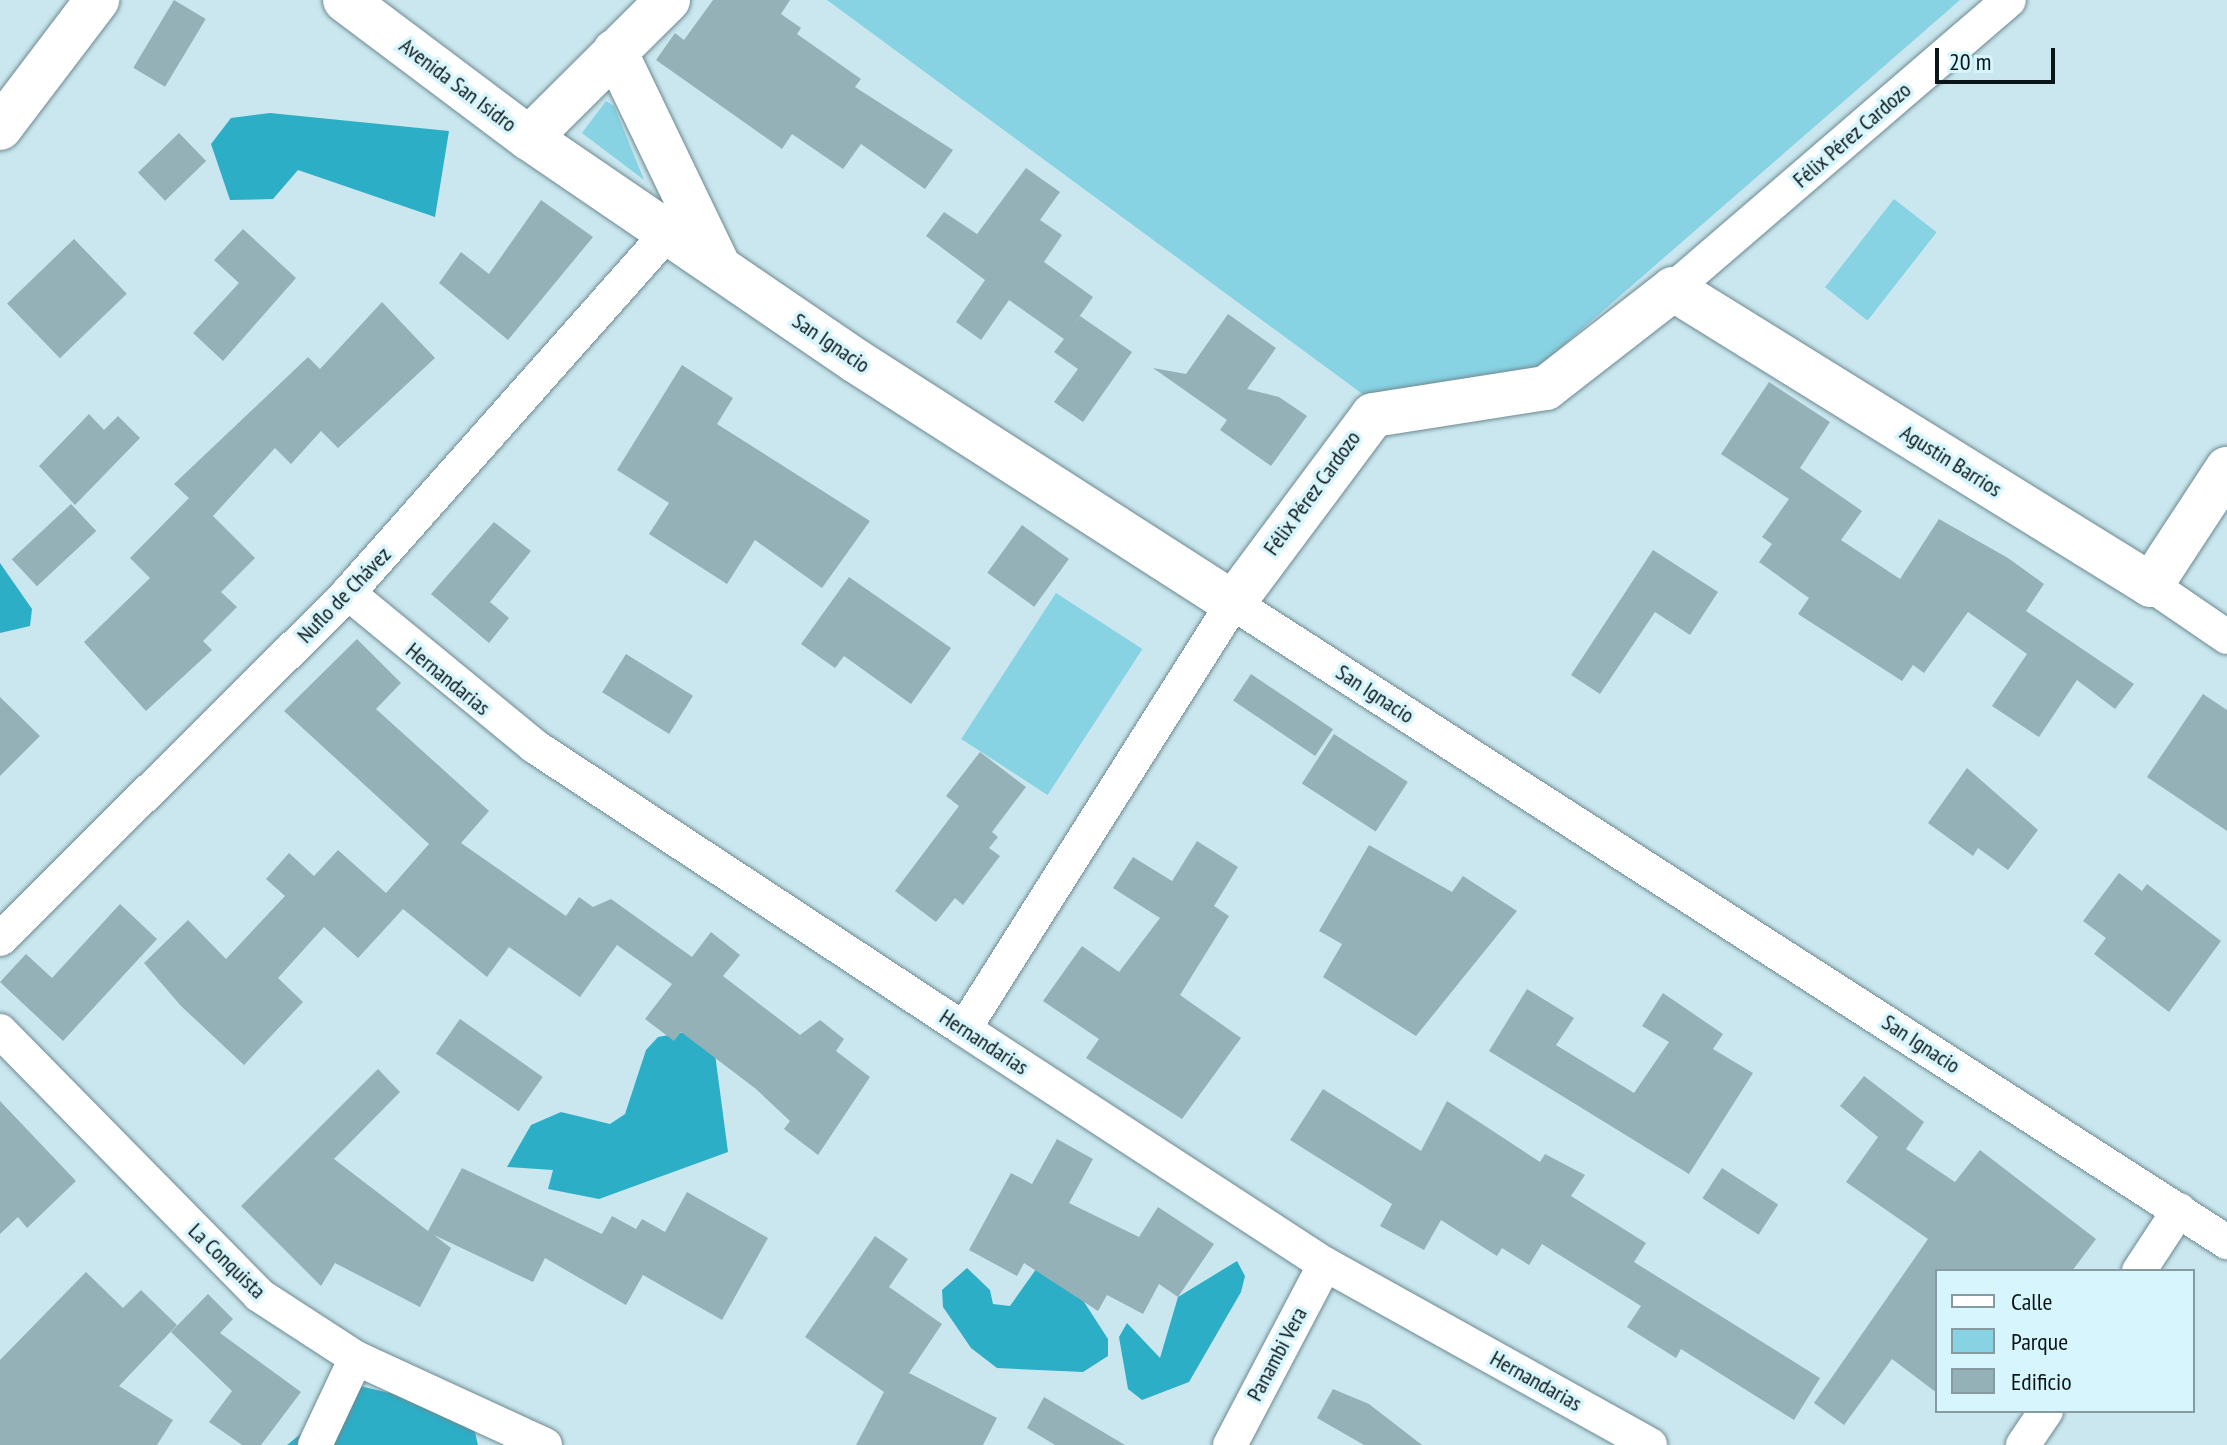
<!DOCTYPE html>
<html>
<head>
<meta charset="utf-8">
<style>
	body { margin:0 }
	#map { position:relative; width:2227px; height:1445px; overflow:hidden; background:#cae7ef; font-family:"PT Sans Narrow",sans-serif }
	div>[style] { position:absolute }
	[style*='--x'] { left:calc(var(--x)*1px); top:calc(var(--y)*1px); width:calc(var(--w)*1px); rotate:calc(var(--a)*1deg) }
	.green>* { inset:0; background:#87d2e3; transform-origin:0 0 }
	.forest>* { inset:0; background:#2caec7 }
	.building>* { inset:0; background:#94b1b8; transform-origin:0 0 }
	.roads { filter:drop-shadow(0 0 2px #6e8990) drop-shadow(0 0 2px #6e8990) }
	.street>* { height:34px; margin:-17px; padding:0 17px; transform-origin:17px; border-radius:17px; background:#fff }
	.secondary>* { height:44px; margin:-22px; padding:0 22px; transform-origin:22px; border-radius:22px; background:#fff }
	span { translate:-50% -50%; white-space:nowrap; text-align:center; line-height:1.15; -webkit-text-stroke:7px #d7f5fc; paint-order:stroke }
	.street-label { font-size:22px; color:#0a1517 }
	.legend { position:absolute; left:1935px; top:1269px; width:260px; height:144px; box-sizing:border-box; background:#d7f5fc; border:2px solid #859ba0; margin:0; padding:10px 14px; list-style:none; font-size:24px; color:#0a1517 }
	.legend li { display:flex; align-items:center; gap:16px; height:40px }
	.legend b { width:40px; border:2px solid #859ba0 }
	.scale { position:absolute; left:1935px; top:48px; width:120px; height:36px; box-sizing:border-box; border:4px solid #0a1517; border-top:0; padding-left:10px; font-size:24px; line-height:28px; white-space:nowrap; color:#0a1517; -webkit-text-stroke:6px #d7f5fc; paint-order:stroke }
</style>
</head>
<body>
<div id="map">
	<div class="green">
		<i style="clip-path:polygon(827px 0,1960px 0,1505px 396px,1368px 398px)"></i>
		<i style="clip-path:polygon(606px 101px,614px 106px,644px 180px,582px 133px)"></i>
		<i style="left:1894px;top:199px;width:54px;height:112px;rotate:38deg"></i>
		<i style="left:1056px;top:593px;width:103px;height:174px;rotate:33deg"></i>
	</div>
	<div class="forest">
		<i style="clip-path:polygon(270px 113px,449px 131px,435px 217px,298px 170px,273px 199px,230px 200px,211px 144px,231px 118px)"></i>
		<i style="clip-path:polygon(0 563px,32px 609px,30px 626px,0 633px)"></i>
		<i style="clip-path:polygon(686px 1032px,715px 1054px,728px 1152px,599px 1199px,548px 1189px,553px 1170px,507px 1167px,531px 1125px,561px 1112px,610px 1124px,625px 1114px,646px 1050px,658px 1037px)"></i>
		<i style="clip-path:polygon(1055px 1257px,1108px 1339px,1108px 1356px,1083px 1372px,997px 1368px,971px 1348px,943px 1307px,942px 1290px,967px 1268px,990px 1290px,993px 1304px,1010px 1306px,1039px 1265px)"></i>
		<i style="clip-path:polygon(1237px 1261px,1245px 1276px,1241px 1292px,1189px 1382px,1142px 1400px,1128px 1389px,1119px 1337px,1127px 1323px,1160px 1358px,1178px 1297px)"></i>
		<i style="clip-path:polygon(360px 1386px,470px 1412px,478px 1445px,287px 1445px)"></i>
	</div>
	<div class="building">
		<i style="left:174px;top:0;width:37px;height:79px;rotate:31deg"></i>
		<i style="clip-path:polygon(713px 0,790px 0,781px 14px,801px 28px,797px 34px,861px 79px,855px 87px,953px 150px,925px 189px,861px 144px,843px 169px,792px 134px,782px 149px,656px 60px,675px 33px,684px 40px)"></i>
		<i style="left:179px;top:133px;width:39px;height:57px;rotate:46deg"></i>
		<i style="clip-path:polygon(1026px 168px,1060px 192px,1040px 220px,1062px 235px,1044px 262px,1093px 297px,1070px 330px,1080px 316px,1132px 352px,1083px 422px,1054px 402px,1078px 369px,1054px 352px,1064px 339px,1009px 300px,981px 340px,956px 322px,985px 280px,926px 236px,944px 212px,977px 234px)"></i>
		<i style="clip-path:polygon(541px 200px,593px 237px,508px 340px,439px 283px,461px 252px,489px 274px)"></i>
		<i style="clip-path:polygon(243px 229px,296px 278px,223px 361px,193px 333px,239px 283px,214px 260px)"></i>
		<i style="left:74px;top:239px;width:76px;height:93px;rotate:46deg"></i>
		<i style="clip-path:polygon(382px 302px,435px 358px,338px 448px,321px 431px,291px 464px,275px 448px,213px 516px,255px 558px,221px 592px,237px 607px,203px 641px,212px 650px,146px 711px,84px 642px,150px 578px,130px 558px,189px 498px,174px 484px,308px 357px,320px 369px)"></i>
		<i style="clip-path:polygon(1228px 314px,1276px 348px,1247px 389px,1279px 397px,1307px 416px,1271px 466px,1220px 430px,1227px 420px,1153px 368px,1186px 374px)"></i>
		<i style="clip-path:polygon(682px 365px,733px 398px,717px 424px,870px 521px,822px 588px,755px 540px,727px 584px,649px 534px,669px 503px,617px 470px)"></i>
		<i style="clip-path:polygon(1769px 382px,1830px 422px,1800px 468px,1862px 511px,1841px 540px,1900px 579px,1939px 519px,2008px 558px,2044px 584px,2026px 611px,2134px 684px,2115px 709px,2077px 680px,2039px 737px,1992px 706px,2027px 654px,1968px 612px,1924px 673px,1913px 665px,1902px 681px,1798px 614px,1809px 598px,1759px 562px,1772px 544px,1762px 537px,1789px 499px,1721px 454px)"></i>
		<i style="clip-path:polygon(89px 414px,104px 430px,118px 416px,140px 438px,75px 505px,39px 466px)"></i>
		<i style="left:71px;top:504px;width:37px;height:81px;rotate:47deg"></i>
		<i style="clip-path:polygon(494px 522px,531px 551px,490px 602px,509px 618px,489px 643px,431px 594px)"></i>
		<i style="left:1022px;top:525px;width:58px;height:59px;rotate:36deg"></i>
		<i style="clip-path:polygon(1653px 550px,1718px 592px,1690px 635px,1655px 612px,1600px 694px,1571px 675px)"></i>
		<i style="clip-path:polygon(849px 577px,951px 648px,911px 704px,844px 656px,835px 668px,801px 644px)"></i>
		<i style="clip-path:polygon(357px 639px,401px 683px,376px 709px,489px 811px,461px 843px,566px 916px,579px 897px,593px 907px,611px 899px,692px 957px,711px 932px,740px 955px,723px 976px,800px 1035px,820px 1020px,844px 1039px,836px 1051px,870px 1077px,818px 1155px,784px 1129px,790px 1121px,756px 1089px,681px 1032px,674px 1041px,645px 1019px,672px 984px,617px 945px,580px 997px,509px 947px,487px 977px,403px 909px,358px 958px,324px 927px,278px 978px,303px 1002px,244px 1065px,181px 1006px,144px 963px,188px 920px,226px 959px,285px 896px,266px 879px,289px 853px,314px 876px,338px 850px,386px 893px,429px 844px,284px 711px)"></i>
		<i style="left:626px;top:654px;width:79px;height:45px;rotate:32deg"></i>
		<i style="left:1251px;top:674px;width:99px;height:32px;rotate:34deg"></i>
		<i style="clip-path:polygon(2203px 694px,2227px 710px,2227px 831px,2147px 777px)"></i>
		<i style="clip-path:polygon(0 697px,40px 736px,0 776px)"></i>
		<i style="left:1334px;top:734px;width:88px;height:59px;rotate:33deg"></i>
		<i style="clip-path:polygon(980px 752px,1026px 787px,992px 832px,998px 837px,989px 848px,1000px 856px,963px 905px,955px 898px,936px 922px,895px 891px,959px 806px,946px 796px)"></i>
		<i style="clip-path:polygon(1967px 768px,2038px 830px,2008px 870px,1978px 848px,1973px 856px,1928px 823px)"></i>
		<i style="clip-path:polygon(1197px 841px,1238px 867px,1214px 906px,1229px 916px,1180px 995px,1241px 1038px,1182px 1119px,1086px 1058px,1099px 1039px,1043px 1001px,1082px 946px,1119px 972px,1160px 918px,1113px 888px,1133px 857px,1172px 881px)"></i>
		<i style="clip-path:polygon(1369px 845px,1452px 892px,1463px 876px,1517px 911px,1416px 1036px,1323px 977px,1342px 944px,1319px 931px)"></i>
		<i style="clip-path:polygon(2119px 873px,2142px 891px,2147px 884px,2221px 941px,2169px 1012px,2094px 954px,2106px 938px,2083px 921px)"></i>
		<i style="clip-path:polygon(120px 904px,157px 939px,63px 1041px,0 982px,26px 954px,52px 978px)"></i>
		<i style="clip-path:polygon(1527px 989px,1574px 1018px,1556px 1045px,1634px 1093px,1669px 1042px,1642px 1026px,1663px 993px,1723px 1034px,1713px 1049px,1753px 1073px,1689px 1174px,1489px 1051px)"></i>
		<i style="left:460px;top:1019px;width:101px;height:42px;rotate:35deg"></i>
		<i style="clip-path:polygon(378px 1069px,400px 1092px,334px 1159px,428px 1231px,462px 1168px,602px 1234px,612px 1216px,636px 1229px,642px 1219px,665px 1232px,687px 1192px,768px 1238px,722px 1320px,643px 1275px,626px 1305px,545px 1258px,533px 1282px,434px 1235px,451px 1248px,420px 1307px,335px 1263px,321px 1286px,241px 1206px)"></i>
		<i style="clip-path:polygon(1864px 1076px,1924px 1122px,1906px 1149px,1955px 1182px,1980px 1150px,2096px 1239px,2072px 1271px,1937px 1271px,1937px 1393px,1892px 1359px,1844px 1425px,1814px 1403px,1928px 1239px,1846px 1182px,1878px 1137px,1840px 1106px)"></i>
		<i style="clip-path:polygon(1323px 1089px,1421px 1151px,1447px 1101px,1540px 1162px,1545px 1154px,1585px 1175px,1571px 1196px,1646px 1243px,1634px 1262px,1820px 1378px,1794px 1420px,1681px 1349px,1676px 1358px,1627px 1327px,1641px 1306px,1542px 1244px,1529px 1265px,1502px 1248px,1497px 1256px,1441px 1220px,1424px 1250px,1380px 1226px,1392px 1204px,1290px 1140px)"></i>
		<i style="clip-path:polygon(0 1101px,76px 1181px,27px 1228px,18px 1217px,0 1234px)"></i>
		<i style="clip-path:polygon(1057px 1139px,1093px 1159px,1069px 1203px,1139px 1237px,1158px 1207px,1214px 1244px,1178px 1297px,1159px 1284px,1143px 1314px,1107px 1295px,1098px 1311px,1024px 1263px,1017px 1276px,969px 1250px,1011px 1173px,1032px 1184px)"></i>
		<i style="left:1722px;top:1168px;width:67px;height:36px;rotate:33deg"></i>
		<i style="clip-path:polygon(875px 1236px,908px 1259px,889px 1287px,942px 1324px,909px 1373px,997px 1418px,983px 1445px,856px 1445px,884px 1392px,805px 1337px)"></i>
		<i style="clip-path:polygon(86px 1272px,123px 1308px,141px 1290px,177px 1325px,119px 1386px,173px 1420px,157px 1445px,0 1445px,0 1360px)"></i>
		<i style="clip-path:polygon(208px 1294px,233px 1319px,220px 1333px,301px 1392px,261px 1445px,242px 1445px,209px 1422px,232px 1391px,171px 1332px)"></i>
		<i style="clip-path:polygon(1333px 1389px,1369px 1404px,1422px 1445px,1364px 1445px,1317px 1418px)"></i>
		<i style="clip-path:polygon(1044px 1397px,1125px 1445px,1055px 1445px,1027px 1428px)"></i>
	</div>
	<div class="roads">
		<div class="street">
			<i style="--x:1673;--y:289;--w:443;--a:-40.7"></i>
			<i style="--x:2151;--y:585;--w:92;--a:34.4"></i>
			<i style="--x:348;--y:593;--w:241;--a:39.4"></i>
			<i style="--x:534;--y:746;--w:515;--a:33.35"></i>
			<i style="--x:964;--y:1029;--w:431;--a:33.1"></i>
			<i style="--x:1325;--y:1264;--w:372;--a:29.1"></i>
			<i style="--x:0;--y:939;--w:491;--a:-44.8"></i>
			<i style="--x:348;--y:593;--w:482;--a:-48.4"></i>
			<i style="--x:964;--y:1029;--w:504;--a:-57.73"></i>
			<i style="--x:1233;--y:603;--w:1182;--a:32.74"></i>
			<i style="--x:0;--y:1031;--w:370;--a:45.5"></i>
			<i style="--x:259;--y:1295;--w:116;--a:33"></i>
			<i style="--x:356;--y:1358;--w:208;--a:24.7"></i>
			<i style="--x:2139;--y:1271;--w:73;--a:-56.7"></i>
			<i style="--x:315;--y:1445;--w:96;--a:-64.8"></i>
			<i style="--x:1230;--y:1445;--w:204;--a:-62.3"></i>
			<i style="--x:2023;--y:1445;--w:41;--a:-55.9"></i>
		</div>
		<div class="secondary">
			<i style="--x:345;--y:0;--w:230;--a:36.9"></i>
			<i style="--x:529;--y:138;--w:396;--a:34.3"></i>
			<i style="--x:856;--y:361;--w:448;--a:32.7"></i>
			<i style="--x:1233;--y:603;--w:234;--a:-53.3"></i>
			<i style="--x:1373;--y:415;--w:175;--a:-8.9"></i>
			<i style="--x:1546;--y:388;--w:161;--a:-37.9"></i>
			<i style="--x:1673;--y:289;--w:562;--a:31.77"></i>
			<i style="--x:2151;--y:585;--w:139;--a:-56.8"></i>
			<i style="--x:615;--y:51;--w:237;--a:64.3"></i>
			<i style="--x:0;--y:128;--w:161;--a:-52.8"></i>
			<i style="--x:529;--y:138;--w:196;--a:-44.8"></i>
		</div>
	</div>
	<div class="street-label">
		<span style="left:458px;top:85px;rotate:37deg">Avenida San Isidro</span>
		<span style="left:1852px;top:135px;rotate:-41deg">Félix Pérez Cardozo</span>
		<span style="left:831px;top:343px;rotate:34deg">San Ignacio</span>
		<span style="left:1951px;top:461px;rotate:32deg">Agustin Barrios</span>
		<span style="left:1312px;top:493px;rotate:-54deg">Félix Pérez Cardozo</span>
		<span style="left:344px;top:595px;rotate:-46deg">Nuflo de Chávez</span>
		<span style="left:448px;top:679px;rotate:39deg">Hernandarias</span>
		<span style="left:1375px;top:694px;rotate:33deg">San Ignacio</span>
		<span style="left:984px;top:1042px;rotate:33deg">Hernandarias</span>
		<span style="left:1921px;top:1044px;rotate:33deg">San Ignacio</span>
		<span style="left:227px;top:1261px;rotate:44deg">La Conquista</span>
		<span style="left:1277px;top:1354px;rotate:-62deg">Panambi Vera</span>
		<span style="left:1536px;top:1381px;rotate:29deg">Hernandarias</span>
	</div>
	<ul class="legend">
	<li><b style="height:10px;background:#fff"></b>Calle</li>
	<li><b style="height:22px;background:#87d2e3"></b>Parque</li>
	<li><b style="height:22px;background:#94b1b8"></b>Edificio</li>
	</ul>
	<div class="scale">20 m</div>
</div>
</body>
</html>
